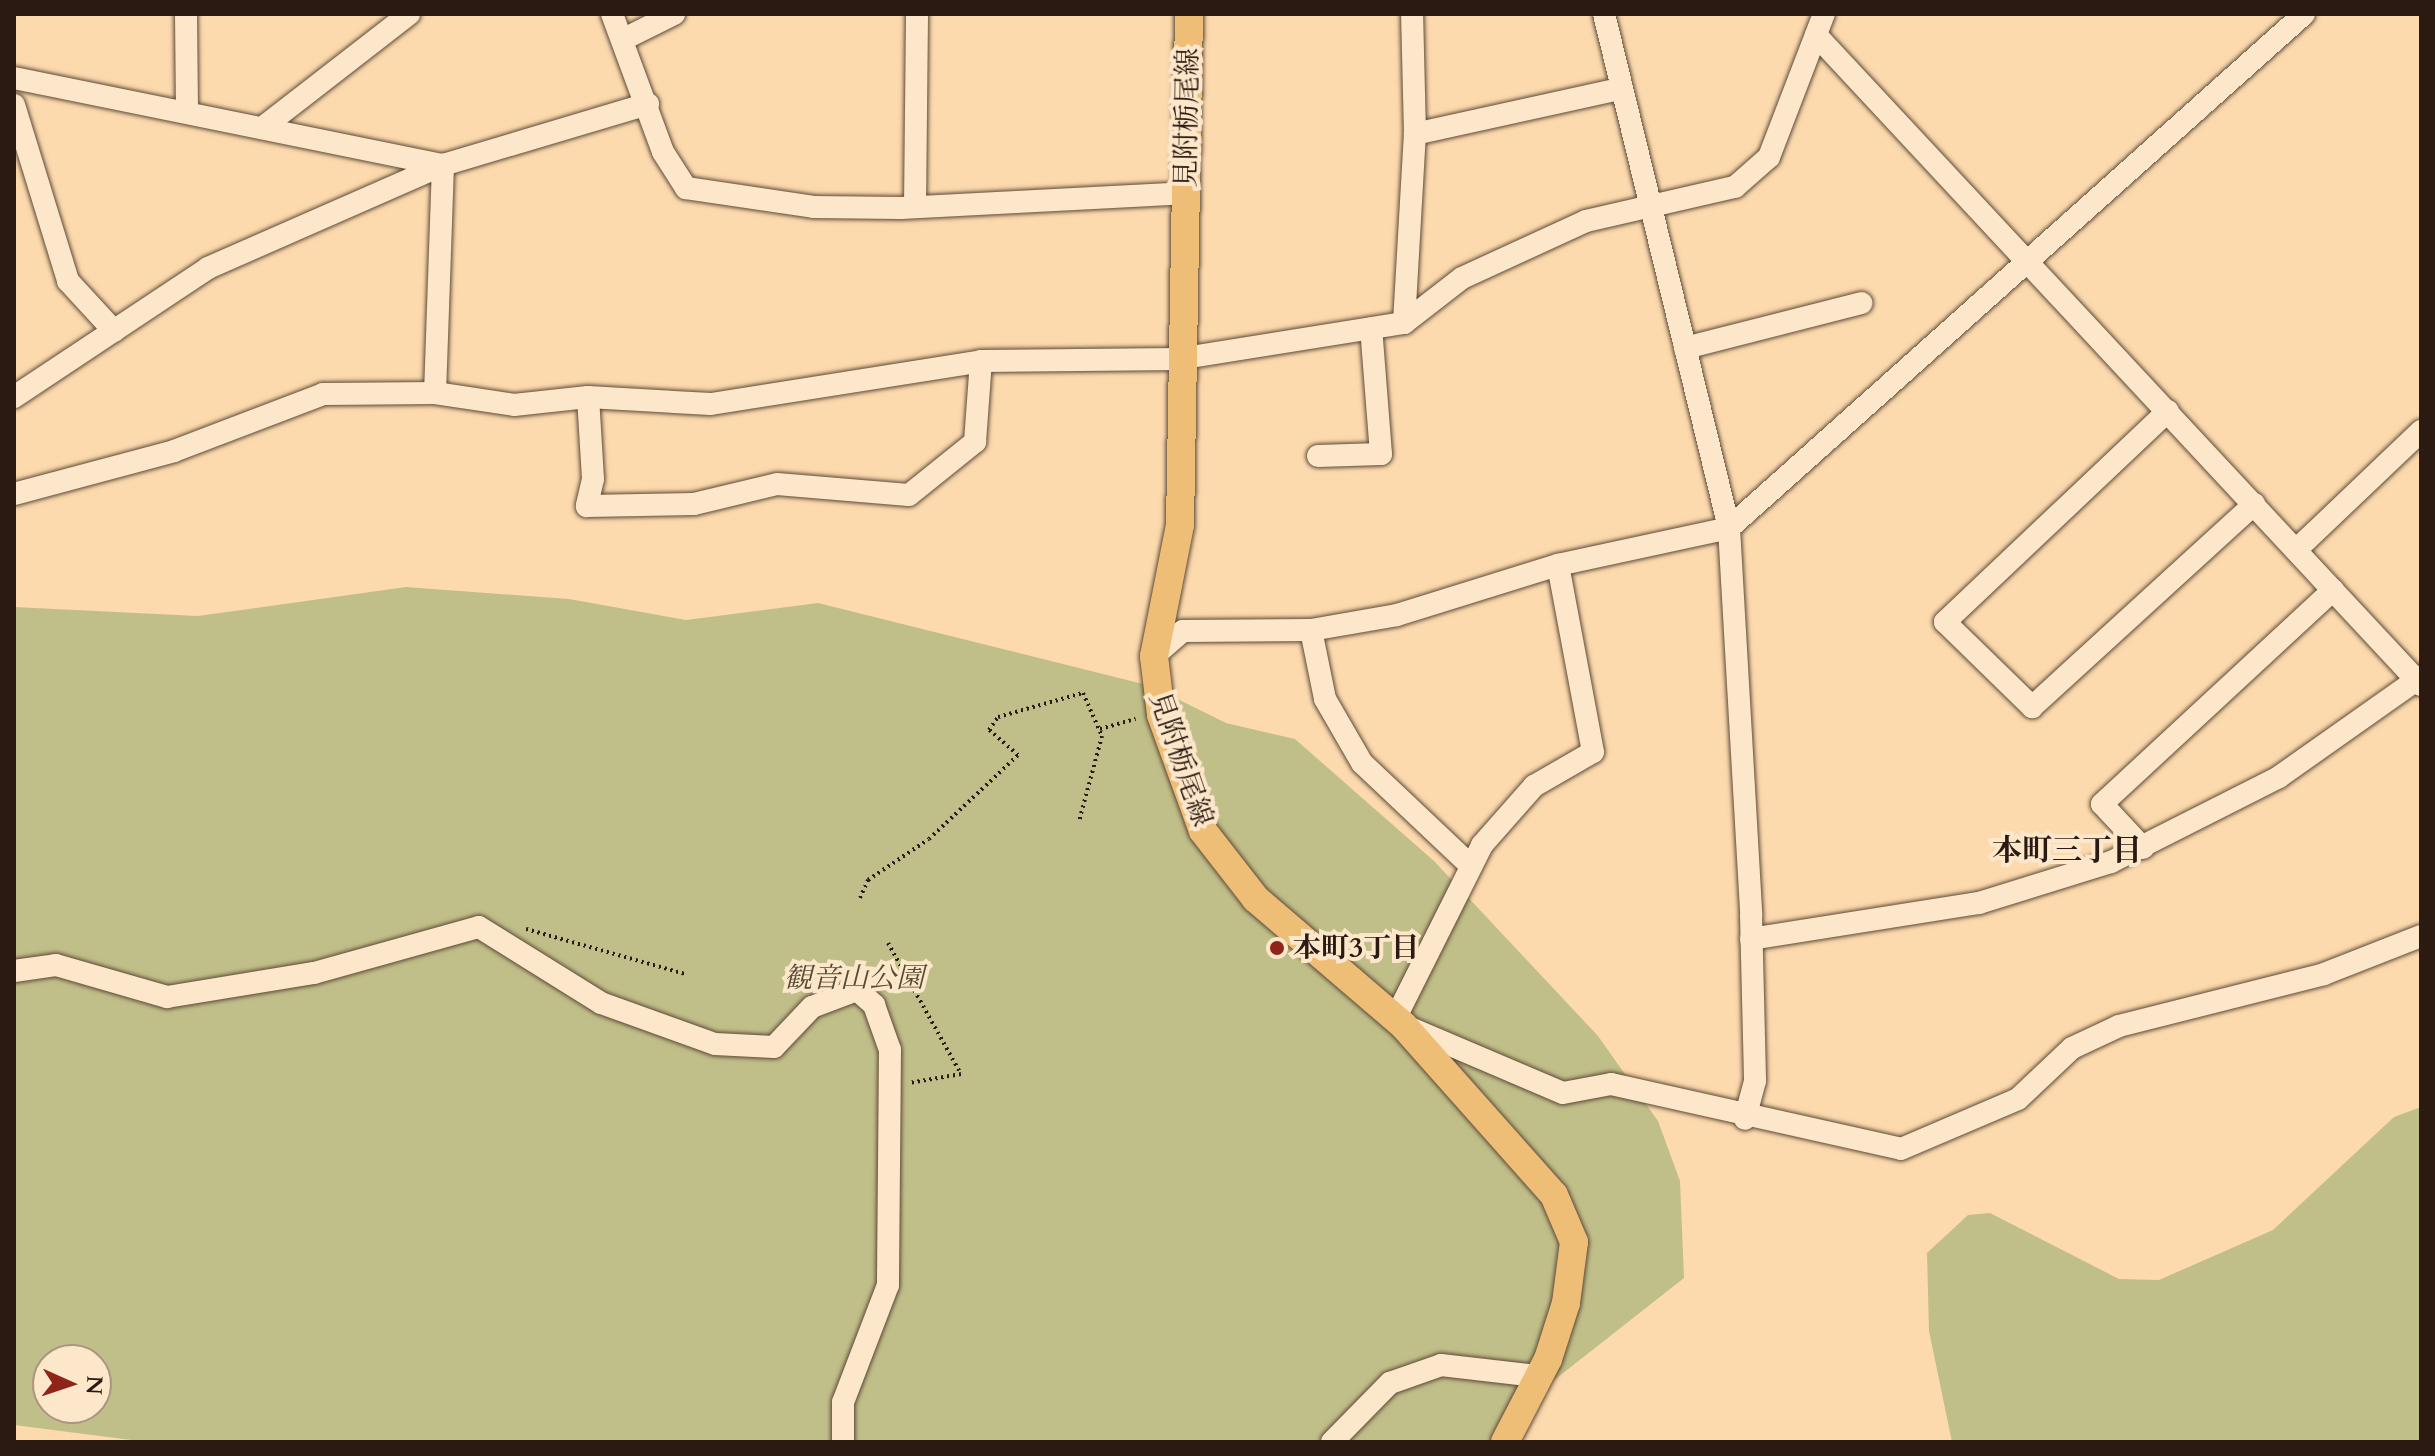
<!DOCTYPE html>
<html>
<head>
<meta charset="utf-8">
<style>
	body { margin:0 }
	#map { position:relative; width:2435px; height:1456px; overflow:hidden; background:#fcdaad; font-family:Cardo,"Noto Serif JP",serif }
	div>[style] { position:absolute }
	[style*='--x'] { left:calc(var(--x)*1px); top:calc(var(--y)*1px); width:calc(var(--w)*1px); rotate:calc(var(--a)*1deg) }
	.green>* { inset:0; background:#c1bf89 }
	.path>* { height:4px; margin-top:-2px; transform-origin:0; background:repeating-linear-gradient(90deg,#2a1a12 0 2px,transparent 0 6px) }
	.roads { filter:drop-shadow(0 0 2px #5e4a39) drop-shadow(0 0 2px #5e4a39) }
	.minor>* { height:22px; margin:-11px; padding:0 11px; transform-origin:11px; border-radius:11px; background:#fde7ca }
	.major>* { height:28px; margin:-14px; padding:0 14px; transform-origin:14px; border-radius:14px; background:#eebd76 }
	.dots>* { width:22px; height:22px; translate:-50% -50%; box-sizing:border-box; border:4px solid #fde7ca; border-radius:50% }
	span { translate:-50% -50%; white-space:nowrap; text-align:center; line-height:1.15; -webkit-text-stroke:8px #fde7ca; paint-order:stroke }
	.street-label { font-size:28px; color:#2a1a12 }
	.poi-label { font-size:28px; color:#2a1a12; font-weight:700 }
	.left { translate:0 -50%; text-align:left }
	.park-label { font-size:28px; color:#574c36; font-style:italic }
	.neighbourhood-label { font-size:30px; color:#2a1a12; font-weight:700 }
	.frame { position:absolute; inset:0; border:16px solid #2a1a12; pointer-events:none }
	.north { position:absolute; left:32px; top:1344px; width:80px; height:80px; box-sizing:border-box; background:#fde7ca; border:2px solid #a99580; border-radius:50%; rotate:93deg; font-size:22px; font-weight:700; line-height:32px; text-align:center; color:#2a1a12 }
	.north::after { content:''; display:block; margin:auto; width:28px; height:36px; background:#8f2418; clip-path:polygon(50% 0,100% 100%,50% 72%,0 100%) }
</style>
</head>
<body>
<div id="map">
	<div class="green">
		<i style="clip-path:polygon(evenodd,406px 587px,569px 599px,686px 620px,818px 603px,1151px 686px,1226px 723px,1295px 739px,1434px 861px,1598px 1036px,1658px 1121px,1680px 1181px,1684px 1278px,1553px 1381px,1505px 1442px,147px 1442px,14px 1425px,14px 607px,198px 616px,406px 587px,48px 1360px,96px 1360px,96px 1408px,48px 1408px,48px 1360px)"></i>
		<i style="clip-path:polygon(2421px 1107px,2421px 1442px,1952px 1442px,1929px 1331px,1927px 1253px,1968px 1215px,1990px 1213px,2119px 1279px,2159px 1280px,2273px 1230px,2394px 1117px)"></i>
	</div>
	<div class="path">
		<i style="--x:1100;--y:729;--w:37;--a:-16"></i>
		<i style="--x:860;--y:898;--w:20;--a:-66"></i>
		<i style="--x:868;--y:880;--w:73;--a:-33.9"></i>
		<i style="--x:929;--y:839;--w:122;--a:-43.3"></i>
		<i style="--x:1018;--y:755;--w:38;--a:-139"></i>
		<i style="--x:989;--y:730;--w:16;--a:-55"></i>
		<i style="--x:998;--y:717;--w:88;--a:-15.8"></i>
		<i style="--x:1083;--y:693;--w:47;--a:66.2"></i>
		<i style="--x:1102;--y:736;--w:88;--a:105.1"></i>
		<i style="--x:526;--y:929;--w:165;--a:15.8"></i>
		<i style="--x:888;--y:943;--w:150;--a:60.9"></i>
		<i style="--x:961;--y:1074;--w:53;--a:170.2"></i>
	</div>
	<div class="roads">
		<div class="minor">
			<i style="--x:186;--y:14;--w:95;--a:89.4"></i>
			<i style="--x:612;--y:14;--w:147;--a:69.7"></i>
			<i style="--x:663;--y:152;--w:43;--a:57.4"></i>
			<i style="--x:686;--y:188;--w:129;--a:8.4"></i>
			<i style="--x:814;--y:207;--w:87;--a:0.7"></i>
			<i style="--x:901;--y:208;--w:284;--a:-3"></i>
			<i style="--x:1604;--y:14;--w:529;--a:76.33"></i>
			<i style="--x:1729;--y:528;--w:388;--a:86.7"></i>
			<i style="--x:1751;--y:915;--w:166;--a:88.6"></i>
			<i style="--x:1755;--y:1081;--w:39;--a:105"></i>
			<i style="--x:1816;--y:35;--w:888;--a:47.05"></i>
			<i style="--x:626;--y:38;--w:54;--a:-26.6"></i>
			<i style="--x:14;--y:78;--w:438;--a:11.5"></i>
			<i style="--x:443;--y:165;--w:214;--a:-16.6"></i>
			<i style="--x:14;--y:105;--w:184;--a:72.9"></i>
			<i style="--x:68;--y:281;--w:68;--a:47.4"></i>
			<i style="--x:266;--y:125;--w:181;--a:-37.8"></i>
			<i style="--x:1415;--y:134;--w:210;--a:-12.4"></i>
			<i style="--x:915;--y:207;--w:193;--a:-89.4"></i>
			<i style="--x:1404;--y:323;--w:189;--a:-86.7"></i>
			<i style="--x:1415;--y:134;--w:120;--a:-91.4"></i>
			<i style="--x:1685;--y:348;--w:182;--a:-14.3"></i>
			<i style="--x:14;--y:397;--w:233;--a:-33.6"></i>
			<i style="--x:208;--y:268;--w:257;--a:-23.7"></i>
			<i style="--x:443;--y:165;--w:228;--a:92"></i>
			<i style="--x:588;--y:397;--w:82;--a:86.5"></i>
			<i style="--x:593;--y:479;--w:28;--a:103"></i>
			<i style="--x:587;--y:506;--w:107;--a:-1.1"></i>
			<i style="--x:694;--y:504;--w:85;--a:-13.5"></i>
			<i style="--x:777;--y:484;--w:132;--a:4.8"></i>
			<i style="--x:909;--y:495;--w:85;--a:-38.8"></i>
			<i style="--x:975;--y:442;--w:81;--a:-85.8"></i>
			<i style="--x:2168;--y:411;--w:307;--a:136.6"></i>
			<i style="--x:1945;--y:622;--w:122;--a:44.3"></i>
			<i style="--x:2032;--y:707;--w:301;--a:-42.4"></i>
			<i style="--x:1318;--y:456;--w:63;--a:-1.8"></i>
			<i style="--x:1381;--y:454;--w:126;--a:-94.5"></i>
			<i style="--x:14;--y:494;--w:166;--a:-15"></i>
			<i style="--x:174;--y:451;--w:160;--a:-20.9"></i>
			<i style="--x:323;--y:394;--w:112;--a:-0.5"></i>
			<i style="--x:435;--y:393;--w:80;--a:8.6"></i>
			<i style="--x:514;--y:405;--w:74;--a:-6.2"></i>
			<i style="--x:588;--y:397;--w:123;--a:3.3"></i>
			<i style="--x:711;--y:404;--w:273;--a:-9"></i>
			<i style="--x:981;--y:361;--w:197;--a:-0.6"></i>
			<i style="--x:1178;--y:359;--w:229;--a:-9.1"></i>
			<i style="--x:1404;--y:323;--w:73;--a:-37.8"></i>
			<i style="--x:1462;--y:278;--w:136;--a:-24.7"></i>
			<i style="--x:1586;--y:221;--w:153;--a:-12.9"></i>
			<i style="--x:1735;--y:187;--w:45;--a:-41.4"></i>
			<i style="--x:1769;--y:157;--w:153;--a:-69"></i>
			<i style="--x:2296;--y:550;--w:173;--a:-43.6"></i>
			<i style="--x:1311;--y:630;--w:70;--a:78.5"></i>
			<i style="--x:1325;--y:699;--w:74;--a:60"></i>
			<i style="--x:1362;--y:763;--w:150;--a:43.4"></i>
			<i style="--x:1154;--y:656;--w:38;--a:-41"></i>
			<i style="--x:1183;--y:631;--w:128;--a:-0.4"></i>
			<i style="--x:1311;--y:630;--w:87;--a:-9.9"></i>
			<i style="--x:1397;--y:615;--w:169;--a:-17.3"></i>
			<i style="--x:1558;--y:565;--w:175;--a:-12.2"></i>
			<i style="--x:1729;--y:528;--w:771;--a:-41.79"></i>
			<i style="--x:2143;--y:848;--w:60;--a:-133"></i>
			<i style="--x:2102;--y:804;--w:315;--a:-42.8"></i>
			<i style="--x:1751;--y:939;--w:231;--a:-9"></i>
			<i style="--x:1979;--y:903;--w:138;--a:-17.3"></i>
			<i style="--x:2111;--y:862;--w:188;--a:-26.8"></i>
			<i style="--x:2279;--y:777;--w:174;--a:-35.2"></i>
			<i style="--x:14;--y:971;--w:42;--a:-8.1"></i>
			<i style="--x:56;--y:965;--w:116;--a:16.1"></i>
			<i style="--x:167;--y:997;--w:149;--a:-9.3"></i>
			<i style="--x:314;--y:973;--w:171;--a:-15.6"></i>
			<i style="--x:479;--y:927;--w:144;--a:31.9"></i>
			<i style="--x:601;--y:1003;--w:121;--a:19.8"></i>
			<i style="--x:715;--y:1044;--w:59;--a:2.9"></i>
			<i style="--x:774;--y:1047;--w:55;--a:-46.5"></i>
			<i style="--x:812;--y:1007;--w:48;--a:-20.7"></i>
			<i style="--x:857;--y:990;--w:23;--a:41"></i>
			<i style="--x:874;--y:1005;--w:48;--a:70.4"></i>
			<i style="--x:890;--y:1050;--w:235;--a:90.5"></i>
			<i style="--x:888;--y:1285;--w:125;--a:111"></i>
			<i style="--x:843;--y:1402;--w:40;--a:90"></i>
			<i style="--x:1395;--y:1019;--w:195;--a:-63.4"></i>
			<i style="--x:1482;--y:845;--w:79;--a:-48.6"></i>
			<i style="--x:1534;--y:786;--w:68;--a:-30"></i>
			<i style="--x:1593;--y:752;--w:190;--a:-100.6"></i>
			<i style="--x:1408;--y:1027;--w:168;--a:23.1"></i>
			<i style="--x:1563;--y:1093;--w:49;--a:-10.6"></i>
			<i style="--x:1611;--y:1084;--w:297;--a:12.6"></i>
			<i style="--x:1901;--y:1149;--w:127;--a:-23.1"></i>
			<i style="--x:2018;--y:1099;--w:74;--a:-43.4"></i>
			<i style="--x:2072;--y:1048;--w:52;--a:-25.1"></i>
			<i style="--x:2119;--y:1026;--w:211;--a:-14.2"></i>
			<i style="--x:2324;--y:974;--w:104;--a:-21.4"></i>
			<i style="--x:1332;--y:1442;--w:83;--a:-45.5"></i>
			<i style="--x:1390;--y:1383;--w:54;--a:-19.4"></i>
			<i style="--x:1441;--y:1365;--w:96;--a:6.6"></i>
		</div>
		<div class="major">
			<i style="--x:1189;--y:14;--w:511;--a:91.01"></i>
			<i style="--x:1180;--y:525;--w:134;--a:101.2"></i>
			<i style="--x:1154;--y:656;--w:59;--a:83.2"></i>
			<i style="--x:1161;--y:715;--w:123;--a:70.1"></i>
			<i style="--x:1203;--y:831;--w:86;--a:52.1"></i>
			<i style="--x:1256;--y:899;--w:194;--a:40.6"></i>
			<i style="--x:1403;--y:1025;--w:227;--a:48.4"></i>
			<i style="--x:1554;--y:1195;--w:51;--a:66.9"></i>
			<i style="--x:1574;--y:1242;--w:62;--a:97.5"></i>
			<i style="--x:1566;--y:1303;--w:59;--a:107.8"></i>
			<i style="--x:1548;--y:1359;--w:93;--a:117.4"></i>
		</div>
	</div>
	<div class="dots">
		<i style="left:1277px;top:948px;background:#8f2418"></i>
	</div>
	<div class="street-label">
		<span style="left:1187px;top:118px;rotate:-89deg">見附栃尾線</span>
		<span style="left:1181px;top:759px;rotate:71deg">見附栃尾線</span>
	</div>
	<div class="poi-label">
		<span class="left" style="left:1293px;top:948px">本町3丁目</span>
	</div>
	<div class="park-label">
		<span style="left:854px;top:978px">観音山公園</span>
	</div>
	<div class="neighbourhood-label">
		<span style="left:2067px;top:851px">本町三丁目</span>
	</div>
	<div class="frame"></div>
	<div class="north">N</div>
</div>
</body>
</html>
